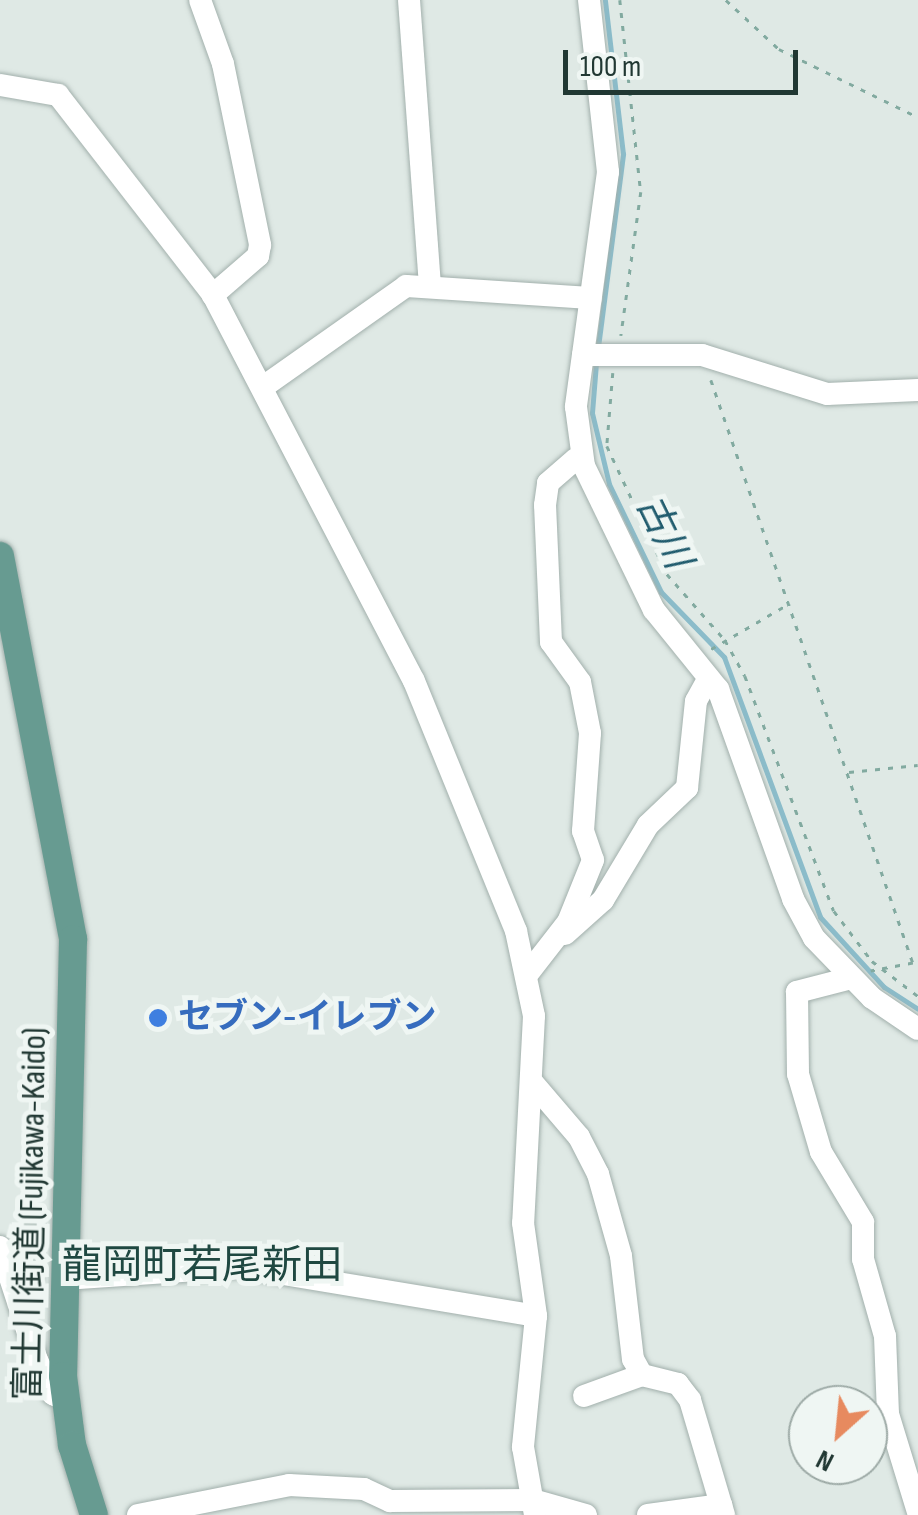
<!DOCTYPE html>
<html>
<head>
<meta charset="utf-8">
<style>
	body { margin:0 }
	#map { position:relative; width:918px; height:1515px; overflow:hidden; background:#dfe9e5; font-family:"Sofia Sans Condensed","Noto Sans JP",sans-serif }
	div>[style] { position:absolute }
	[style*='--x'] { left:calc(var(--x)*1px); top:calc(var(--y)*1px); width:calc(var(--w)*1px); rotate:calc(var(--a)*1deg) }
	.stream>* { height:5px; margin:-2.5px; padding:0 2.5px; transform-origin:2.5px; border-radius:2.5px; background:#8bbcca }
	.building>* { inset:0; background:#b8c6c1 }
	.path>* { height:2.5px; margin-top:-1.25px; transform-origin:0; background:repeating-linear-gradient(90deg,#82aaa0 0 5px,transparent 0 13px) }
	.roads { filter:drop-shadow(0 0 2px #a2b0ac) drop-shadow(0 0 2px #a2b0ac) }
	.minor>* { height:22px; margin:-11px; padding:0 11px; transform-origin:11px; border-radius:11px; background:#fff }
	.major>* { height:28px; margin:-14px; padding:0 14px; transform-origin:14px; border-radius:14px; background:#679b91 }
	.dots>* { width:28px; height:28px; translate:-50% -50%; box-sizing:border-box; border:5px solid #eff6f3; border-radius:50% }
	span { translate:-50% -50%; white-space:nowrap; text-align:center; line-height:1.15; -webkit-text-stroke:10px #eff6f3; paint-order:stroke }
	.shop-label { font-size:35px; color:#366cbe; font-weight:700 }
	.left { translate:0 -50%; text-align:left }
	.street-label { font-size:35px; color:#213833 }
	.water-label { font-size:38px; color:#215c6e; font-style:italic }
	.quarter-label { font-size:40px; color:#1f4841 }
	.north { position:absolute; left:788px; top:1385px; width:100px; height:100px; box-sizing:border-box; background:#eff6f3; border:2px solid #9daaa6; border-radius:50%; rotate:207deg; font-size:28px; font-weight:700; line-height:40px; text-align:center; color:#213833 }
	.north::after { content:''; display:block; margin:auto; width:35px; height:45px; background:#e78a5f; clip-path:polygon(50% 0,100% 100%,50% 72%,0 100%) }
	.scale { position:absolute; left:563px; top:50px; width:235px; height:45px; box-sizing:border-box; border:5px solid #213833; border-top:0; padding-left:12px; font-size:30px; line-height:35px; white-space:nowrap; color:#213833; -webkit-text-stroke:8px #eff6f3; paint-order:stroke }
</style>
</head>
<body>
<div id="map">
	<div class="stream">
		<i style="--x:598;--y:347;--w:195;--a:-82.6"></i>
		<i style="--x:623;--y:154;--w:155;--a:-96.7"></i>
		<i style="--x:596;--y:363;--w:50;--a:94.6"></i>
		<i style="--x:592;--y:413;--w:73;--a:76.5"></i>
		<i style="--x:609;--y:484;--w:120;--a:64.3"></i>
		<i style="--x:661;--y:592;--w:91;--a:45.9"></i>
		<i style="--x:724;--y:657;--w:277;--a:69.7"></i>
		<i style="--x:820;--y:917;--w:95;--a:47.6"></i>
		<i style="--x:884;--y:987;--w:40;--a:32.9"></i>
	</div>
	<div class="building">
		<i style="clip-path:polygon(23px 1223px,47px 1223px,46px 1291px,31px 1290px,34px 1237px,22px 1237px)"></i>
	</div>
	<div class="path">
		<i style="--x:620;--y:0;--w:193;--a:83.8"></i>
		<i style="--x:641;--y:192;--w:145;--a:97.9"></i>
		<i style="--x:726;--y:0;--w:72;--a:42.8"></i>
		<i style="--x:779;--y:49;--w:155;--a:26.1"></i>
		<i style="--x:613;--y:373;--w:73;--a:94.7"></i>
		<i style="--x:607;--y:446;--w:141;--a:64.9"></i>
		<i style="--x:667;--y:574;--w:88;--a:48.7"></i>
		<i style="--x:725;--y:640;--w:41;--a:60.9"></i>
		<i style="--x:745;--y:676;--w:251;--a:69.3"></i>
		<i style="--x:834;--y:911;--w:63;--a:52.8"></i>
		<i style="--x:872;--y:961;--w:58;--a:37.3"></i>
		<i style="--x:711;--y:380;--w:617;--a:70.89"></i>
		<i style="--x:913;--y:963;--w:43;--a:169.2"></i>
		<i style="--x:711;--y:649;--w:91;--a:-30.2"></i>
		<i style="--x:849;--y:772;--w:69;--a:-5.8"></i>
	</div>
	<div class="roads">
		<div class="minor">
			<i style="--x:200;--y:0;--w:68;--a:70.2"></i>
			<i style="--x:223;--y:64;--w:185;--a:78.4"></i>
			<i style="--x:260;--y:245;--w:11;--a:100"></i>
			<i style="--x:258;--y:256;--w:60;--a:139.1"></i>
			<i style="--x:409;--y:0;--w:284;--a:85.8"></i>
			<i style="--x:589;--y:0;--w:173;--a:83.7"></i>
			<i style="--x:608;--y:172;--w:237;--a:97.8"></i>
			<i style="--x:576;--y:407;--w:60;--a:82.3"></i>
			<i style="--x:584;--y:466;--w:160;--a:64.1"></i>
			<i style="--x:654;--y:610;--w:102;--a:51"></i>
			<i style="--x:718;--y:689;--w:223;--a:70.3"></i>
			<i style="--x:793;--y:899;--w:44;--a:61.7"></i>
			<i style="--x:814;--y:938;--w:83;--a:46"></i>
			<i style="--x:872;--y:998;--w:55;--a:34"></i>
			<i style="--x:0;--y:85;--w:59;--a:9.8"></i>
			<i style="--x:58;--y:95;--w:253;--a:52.2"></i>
			<i style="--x:213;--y:295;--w:435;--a:62.5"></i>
			<i style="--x:414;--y:681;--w:270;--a:67.8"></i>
			<i style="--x:516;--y:931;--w:87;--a:78"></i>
			<i style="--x:534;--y:1016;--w:207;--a:93"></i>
			<i style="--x:523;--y:1223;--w:94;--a:82"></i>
			<i style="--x:536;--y:1316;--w:132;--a:95.7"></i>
			<i style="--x:523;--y:1447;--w:69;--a:80"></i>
			<i style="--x:583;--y:355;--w:119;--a:0"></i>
			<i style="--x:702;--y:355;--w:131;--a:17.3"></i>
			<i style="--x:827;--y:394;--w:91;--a:-2.5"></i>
			<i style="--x:263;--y:387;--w:175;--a:-35.2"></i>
			<i style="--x:406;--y:286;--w:185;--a:3.7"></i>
			<i style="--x:565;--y:934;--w:51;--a:-41.8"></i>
			<i style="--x:603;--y:900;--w:87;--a:-59"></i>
			<i style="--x:648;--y:825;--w:54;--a:-43.5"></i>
			<i style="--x:687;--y:788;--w:87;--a:-84.1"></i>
			<i style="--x:696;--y:701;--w:26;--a:-61"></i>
			<i style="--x:526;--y:976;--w:68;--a:-52.1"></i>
			<i style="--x:568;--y:922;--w:67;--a:-68"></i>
			<i style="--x:593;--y:860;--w:31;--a:-109"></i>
			<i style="--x:583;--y:831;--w:98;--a:-85.9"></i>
			<i style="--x:590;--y:733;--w:52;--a:-101.1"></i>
			<i style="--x:580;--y:682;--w:49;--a:-125.9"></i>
			<i style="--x:551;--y:642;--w:137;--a:-92.5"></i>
			<i style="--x:545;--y:505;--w:22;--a:-82"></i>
			<i style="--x:548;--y:483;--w:37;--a:-41"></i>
			<i style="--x:851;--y:978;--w:56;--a:165.5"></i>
			<i style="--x:797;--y:992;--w:82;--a:89.3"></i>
			<i style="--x:798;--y:1074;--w:81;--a:73.6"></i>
			<i style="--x:821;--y:1152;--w:82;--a:59"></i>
			<i style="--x:863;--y:1222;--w:37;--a:90"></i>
			<i style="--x:863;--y:1259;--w:80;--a:74.1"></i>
			<i style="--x:885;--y:1336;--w:78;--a:87.8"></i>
			<i style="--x:888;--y:1414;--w:102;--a:73"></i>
			<i style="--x:532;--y:1082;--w:72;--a:49.5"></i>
			<i style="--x:579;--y:1137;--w:42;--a:62.8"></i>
			<i style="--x:598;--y:1174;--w:85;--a:74.3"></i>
			<i style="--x:621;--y:1256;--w:104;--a:83.4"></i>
			<i style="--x:633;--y:1359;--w:18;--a:61"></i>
			<i style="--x:642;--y:1375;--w:37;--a:14"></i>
			<i style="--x:678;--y:1384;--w:20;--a:53"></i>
			<i style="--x:690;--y:1400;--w:120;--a:73.5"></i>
			<i style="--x:0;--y:1247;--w:119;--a:71.9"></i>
			<i style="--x:37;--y:1360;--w:38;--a:65"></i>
			<i style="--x:53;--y:1394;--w:13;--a:27"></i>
			<i style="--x:64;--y:1279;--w:177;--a:-3.9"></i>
			<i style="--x:241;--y:1267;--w:299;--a:9.4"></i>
			<i style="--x:584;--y:1396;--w:62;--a:-19.9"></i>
			<i style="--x:138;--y:1515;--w:154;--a:-11.2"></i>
			<i style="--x:289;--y:1485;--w:75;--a:3.1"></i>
			<i style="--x:364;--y:1489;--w:29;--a:25"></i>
			<i style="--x:390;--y:1501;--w:143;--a:-0.4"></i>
			<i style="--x:533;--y:1500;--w:55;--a:15.8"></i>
			<i style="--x:648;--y:1515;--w:74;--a:-7.8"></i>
		</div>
		<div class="major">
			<i style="--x:0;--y:556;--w:390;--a:79.2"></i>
			<i style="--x:73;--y:939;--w:437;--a:91.3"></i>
			<i style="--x:63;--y:1376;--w:70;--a:82.6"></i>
			<i style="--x:72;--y:1445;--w:73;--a:72.6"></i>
		</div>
	</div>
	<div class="dots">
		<i style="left:158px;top:1018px;background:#3f7fe0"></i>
	</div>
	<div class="shop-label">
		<span class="left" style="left:178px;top:1018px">セブン-イレブン</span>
	</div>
	<div class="street-label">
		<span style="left:32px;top:1214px;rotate:-89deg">富士川街道 (Fujikawa-Kaido)</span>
	</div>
	<div class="water-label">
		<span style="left:663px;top:532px;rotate:64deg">古川</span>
	</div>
	<div class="quarter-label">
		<span style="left:202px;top:1266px">龍岡町若尾新田</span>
	</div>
	<div class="north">N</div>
	<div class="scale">100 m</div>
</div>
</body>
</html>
